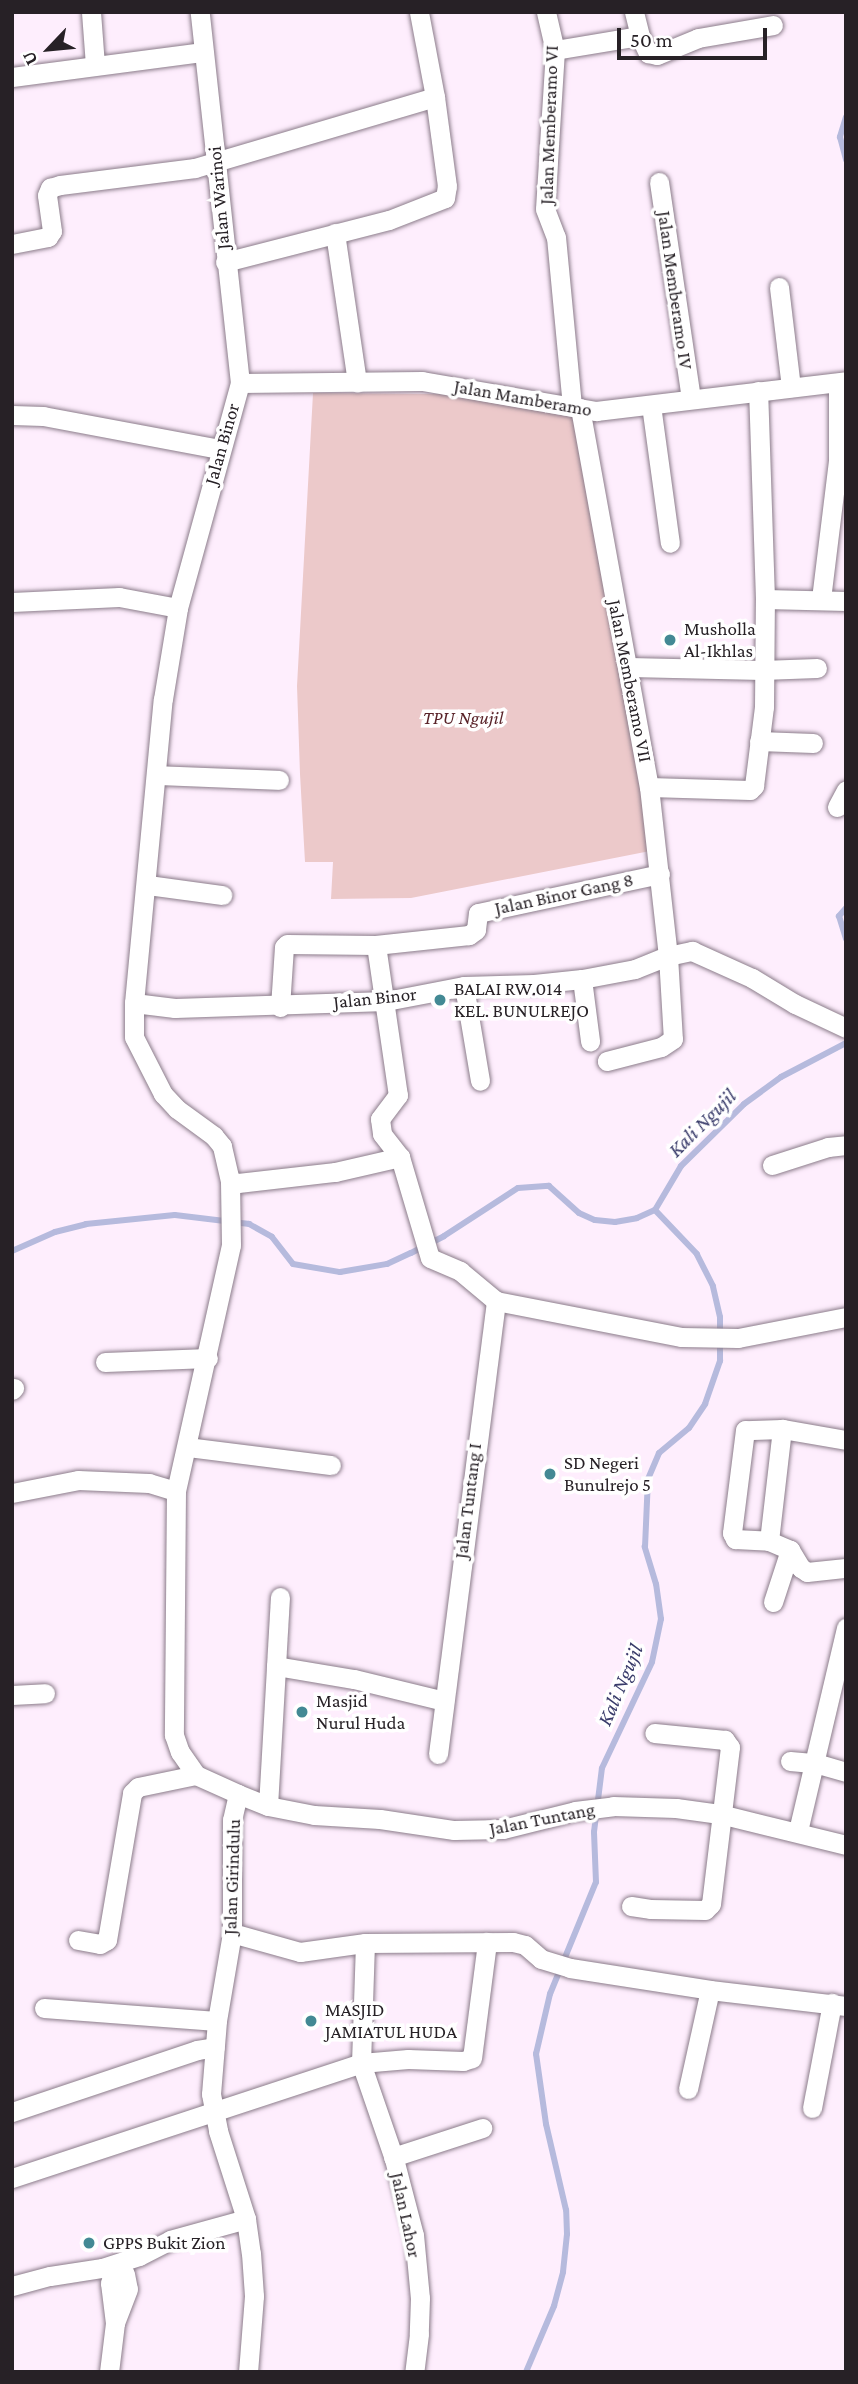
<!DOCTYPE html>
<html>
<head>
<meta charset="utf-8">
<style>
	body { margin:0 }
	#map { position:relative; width:858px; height:2384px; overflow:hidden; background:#feeefd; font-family:"Crimson Pro",serif }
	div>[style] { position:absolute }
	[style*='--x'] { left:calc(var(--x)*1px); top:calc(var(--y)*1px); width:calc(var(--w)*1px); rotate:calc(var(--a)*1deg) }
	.green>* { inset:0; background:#ecc9ca }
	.stream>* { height:6px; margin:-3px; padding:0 3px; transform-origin:3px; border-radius:3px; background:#b6badd }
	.roads { filter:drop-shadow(0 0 2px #8b7c8a) drop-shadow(0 0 2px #8b7c8a) }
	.minor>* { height:19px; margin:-9.5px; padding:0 9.5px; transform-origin:9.5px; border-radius:9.5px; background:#fff }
	.dots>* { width:19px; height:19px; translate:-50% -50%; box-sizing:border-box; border:4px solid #fff; border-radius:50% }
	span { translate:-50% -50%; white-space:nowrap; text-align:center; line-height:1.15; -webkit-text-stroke:7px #fff; paint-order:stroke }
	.street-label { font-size:19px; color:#272126 }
	.poi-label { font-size:19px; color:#272126 }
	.left { translate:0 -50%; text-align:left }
	.park-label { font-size:19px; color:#5a242a; font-style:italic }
	.water-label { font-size:21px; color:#393b6a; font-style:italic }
	.frame { position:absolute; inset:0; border:14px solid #272126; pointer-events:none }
	.north { position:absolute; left:14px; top:14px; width:70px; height:70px; -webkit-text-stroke:5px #fff; paint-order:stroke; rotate:244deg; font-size:19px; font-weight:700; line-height:28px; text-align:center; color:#272126 }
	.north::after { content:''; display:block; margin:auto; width:24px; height:32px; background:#272126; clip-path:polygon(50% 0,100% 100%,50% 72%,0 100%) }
	.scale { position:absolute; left:617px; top:28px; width:150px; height:32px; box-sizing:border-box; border:4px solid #272126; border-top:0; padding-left:9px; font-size:21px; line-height:24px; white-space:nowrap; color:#272126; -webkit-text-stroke:5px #fff; paint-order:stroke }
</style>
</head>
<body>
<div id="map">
	<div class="green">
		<i style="clip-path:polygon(313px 393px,439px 394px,573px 416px,639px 766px,650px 851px,411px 898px,331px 899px,333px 862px,305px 862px,300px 774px,297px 686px)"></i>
	</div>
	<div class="stream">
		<i style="--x:846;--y:117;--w:21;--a:107"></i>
		<i style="--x:840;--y:137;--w:24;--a:75"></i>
		<i style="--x:846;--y:908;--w:11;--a:131"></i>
		<i style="--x:839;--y:916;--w:24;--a:73"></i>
		<i style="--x:12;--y:1251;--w:47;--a:-23.8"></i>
		<i style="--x:55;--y:1232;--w:32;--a:-14"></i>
		<i style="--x:86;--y:1224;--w:89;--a:-5.8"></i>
		<i style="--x:175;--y:1215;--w:75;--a:6.9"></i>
		<i style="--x:249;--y:1224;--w:26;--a:29"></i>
		<i style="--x:272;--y:1237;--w:34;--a:52"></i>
		<i style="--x:293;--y:1264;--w:48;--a:9.7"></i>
		<i style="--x:340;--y:1272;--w:48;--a:-9.7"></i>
		<i style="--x:387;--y:1264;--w:26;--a:-25"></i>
		<i style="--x:411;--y:1253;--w:37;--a:-27"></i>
		<i style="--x:444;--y:1236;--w:88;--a:-33"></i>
		<i style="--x:518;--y:1188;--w:31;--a:-4"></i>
		<i style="--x:549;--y:1186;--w:40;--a:42"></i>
		<i style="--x:579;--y:1213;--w:17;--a:24"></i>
		<i style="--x:595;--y:1220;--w:20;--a:6"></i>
		<i style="--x:615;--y:1222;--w:22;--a:-10"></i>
		<i style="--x:637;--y:1218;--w:20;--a:-24"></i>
		<i style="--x:526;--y:2372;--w:72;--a:-67"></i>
		<i style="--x:554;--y:2306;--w:35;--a:-75"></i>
		<i style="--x:563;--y:2272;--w:38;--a:-84"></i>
		<i style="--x:567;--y:2234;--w:24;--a:-92"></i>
		<i style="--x:566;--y:2210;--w:88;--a:-103.1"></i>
		<i style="--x:546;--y:2124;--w:71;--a:-98.1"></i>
		<i style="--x:536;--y:2054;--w:62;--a:-76.9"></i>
		<i style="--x:550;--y:1994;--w:121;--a:-67.7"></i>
		<i style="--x:596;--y:1882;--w:50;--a:-92.3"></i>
		<i style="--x:594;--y:1832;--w:64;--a:-82.9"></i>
		<i style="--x:602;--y:1768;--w:117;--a:-64.7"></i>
		<i style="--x:652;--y:1662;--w:44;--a:-78.2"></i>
		<i style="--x:661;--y:1619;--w:35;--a:-98"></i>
		<i style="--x:656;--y:1584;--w:39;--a:-107"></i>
		<i style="--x:645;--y:1547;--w:68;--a:-87.5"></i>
		<i style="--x:648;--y:1479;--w:28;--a:-67"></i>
		<i style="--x:659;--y:1453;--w:39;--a:-40"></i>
		<i style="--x:689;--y:1428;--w:29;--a:-56"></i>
		<i style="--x:705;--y:1404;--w:46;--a:-70.8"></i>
		<i style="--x:720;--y:1361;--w:44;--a:-90"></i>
		<i style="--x:720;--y:1317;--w:32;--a:-103"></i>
		<i style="--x:713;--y:1286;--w:36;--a:-117"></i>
		<i style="--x:697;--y:1254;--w:61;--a:-133.7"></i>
		<i style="--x:655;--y:1210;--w:51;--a:-59.4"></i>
		<i style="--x:681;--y:1166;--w:88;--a:-44.5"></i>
		<i style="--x:744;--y:1104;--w:46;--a:-36.1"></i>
		<i style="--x:781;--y:1077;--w:73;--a:-27.6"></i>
	</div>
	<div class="roads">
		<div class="minor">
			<i style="--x:91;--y:12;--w:53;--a:85.7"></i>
			<i style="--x:546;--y:12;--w:39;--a:77"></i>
			<i style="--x:555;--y:50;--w:159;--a:93.6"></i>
			<i style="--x:545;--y:209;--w:30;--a:69"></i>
			<i style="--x:556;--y:237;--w:169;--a:84.6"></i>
			<i style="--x:634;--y:12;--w:25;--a:76"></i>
			<i style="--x:555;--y:50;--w:86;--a:-9.4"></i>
			<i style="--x:640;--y:36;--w:19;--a:65"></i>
			<i style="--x:648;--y:53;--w:9;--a:13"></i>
			<i style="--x:657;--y:55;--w:44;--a:-22.5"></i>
			<i style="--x:698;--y:38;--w:76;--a:-9.8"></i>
			<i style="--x:12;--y:77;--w:193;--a:-7.5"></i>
			<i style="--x:659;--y:182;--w:219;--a:81.6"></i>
			<i style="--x:335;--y:233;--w:151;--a:81.6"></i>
			<i style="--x:12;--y:244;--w:37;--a:-11"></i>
			<i style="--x:48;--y:237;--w:7;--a:-56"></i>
			<i style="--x:52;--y:231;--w:36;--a:-98"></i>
			<i style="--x:47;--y:195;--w:8;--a:-67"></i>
			<i style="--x:50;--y:188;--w:10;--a:-17"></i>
			<i style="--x:60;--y:185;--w:136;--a:-7.2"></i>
			<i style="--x:195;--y:168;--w:250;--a:-16.5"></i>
			<i style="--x:435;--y:97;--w:86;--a:-100.7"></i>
			<i style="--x:225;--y:262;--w:169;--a:-14.4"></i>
			<i style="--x:389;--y:220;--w:60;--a:-21.4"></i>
			<i style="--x:445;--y:198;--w:12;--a:-81"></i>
			<i style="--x:447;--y:186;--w:90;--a:-97.7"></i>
			<i style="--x:779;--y:287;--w:101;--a:83.2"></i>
			<i style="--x:240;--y:383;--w:182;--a:-0.6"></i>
			<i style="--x:422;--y:381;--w:177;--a:9.8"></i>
			<i style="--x:596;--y:411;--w:252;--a:-6.8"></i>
			<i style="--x:651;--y:405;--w:139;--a:82.2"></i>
			<i style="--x:580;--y:408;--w:385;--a:79.7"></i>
			<i style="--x:649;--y:787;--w:170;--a:83.6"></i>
			<i style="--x:668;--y:956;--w:83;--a:86.6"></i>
			<i style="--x:673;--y:1039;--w:14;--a:146"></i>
			<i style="--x:661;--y:1047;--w:56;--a:165.5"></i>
			<i style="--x:12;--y:415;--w:31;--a:2"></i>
			<i style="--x:43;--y:416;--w:180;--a:10.6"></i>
			<i style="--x:765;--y:599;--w:81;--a:1.4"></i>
			<i style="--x:821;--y:599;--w:140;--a:-83"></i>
			<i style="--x:838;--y:460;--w:77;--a:-90"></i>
			<i style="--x:12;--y:602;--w:107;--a:-2.7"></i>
			<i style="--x:119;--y:597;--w:60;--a:10.6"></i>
			<i style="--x:629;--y:667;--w:133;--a:1.3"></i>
			<i style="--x:762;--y:670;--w:55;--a:-2.1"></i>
			<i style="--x:759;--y:741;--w:54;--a:2.1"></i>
			<i style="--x:156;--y:775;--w:123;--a:2.3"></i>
			<i style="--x:649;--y:787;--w:101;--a:1.7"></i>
			<i style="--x:750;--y:790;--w:6;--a:-45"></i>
			<i style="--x:754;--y:786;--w:80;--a:-82.8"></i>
			<i style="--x:764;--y:707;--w:108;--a:-89.5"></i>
			<i style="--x:765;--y:599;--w:208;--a:-91.9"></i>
			<i style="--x:837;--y:807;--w:19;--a:-62"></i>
			<i style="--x:660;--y:874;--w:186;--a:167.9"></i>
			<i style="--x:478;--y:913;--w:17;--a:97"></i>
			<i style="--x:476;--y:930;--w:9;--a:144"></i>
			<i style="--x:469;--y:935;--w:94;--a:173.9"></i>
			<i style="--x:376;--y:945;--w:152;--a:81.7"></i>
			<i style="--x:398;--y:1095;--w:30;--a:127"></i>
			<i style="--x:380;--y:1119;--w:15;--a:82"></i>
			<i style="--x:382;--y:1134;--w:29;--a:52"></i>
			<i style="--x:400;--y:1157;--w:105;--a:73.5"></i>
			<i style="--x:430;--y:1258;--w:33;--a:23"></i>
			<i style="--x:460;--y:1271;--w:47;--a:39.8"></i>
			<i style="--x:496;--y:1301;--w:188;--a:11"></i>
			<i style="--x:681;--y:1337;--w:57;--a:1"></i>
			<i style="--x:738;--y:1338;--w:110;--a:-11"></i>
			<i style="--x:148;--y:885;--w:75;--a:7.7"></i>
			<i style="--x:582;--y:979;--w:63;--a:82.6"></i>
			<i style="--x:464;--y:986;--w:96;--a:80.4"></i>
			<i style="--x:134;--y:1003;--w:41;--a:7"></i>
			<i style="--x:175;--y:1008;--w:211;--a:-1.9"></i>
			<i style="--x:386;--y:1001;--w:79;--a:-10.9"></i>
			<i style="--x:464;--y:986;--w:70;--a:-1.6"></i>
			<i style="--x:534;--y:984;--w:48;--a:-5.9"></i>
			<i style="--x:582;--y:979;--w:54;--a:-10.7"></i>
			<i style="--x:635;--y:969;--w:35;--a:-22"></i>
			<i style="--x:668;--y:956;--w:25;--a:-12"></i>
			<i style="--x:692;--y:951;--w:66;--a:24.2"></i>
			<i style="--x:752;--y:978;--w:50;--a:31.2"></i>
			<i style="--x:795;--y:1004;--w:56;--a:25.2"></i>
			<i style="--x:280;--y:1007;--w:60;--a:-86.2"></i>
			<i style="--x:284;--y:947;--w:4;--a:-45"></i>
			<i style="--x:287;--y:944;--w:89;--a:0.6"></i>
			<i style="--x:772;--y:1165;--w:59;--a:-17.8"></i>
			<i style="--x:828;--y:1147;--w:18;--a:-6"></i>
			<i style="--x:230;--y:1181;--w:8;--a:14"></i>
			<i style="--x:238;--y:1183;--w:98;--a:-6.5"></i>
			<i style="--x:335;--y:1172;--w:67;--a:-13"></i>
			<i style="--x:105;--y:1362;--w:103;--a:-2.2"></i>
			<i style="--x:12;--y:1390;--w:3;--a:-45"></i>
			<i style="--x:846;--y:1440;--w:65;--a:-170.2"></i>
			<i style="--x:782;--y:1429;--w:37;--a:178"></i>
			<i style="--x:745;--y:1430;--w:104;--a:97.2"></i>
			<i style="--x:732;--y:1533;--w:7;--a:63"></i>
			<i style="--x:735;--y:1539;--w:34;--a:3"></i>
			<i style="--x:769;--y:1541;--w:23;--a:23"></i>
			<i style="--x:790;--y:1550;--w:21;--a:59"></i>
			<i style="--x:801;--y:1568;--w:7;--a:34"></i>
			<i style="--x:807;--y:1572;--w:39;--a:-6"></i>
			<i style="--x:188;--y:1447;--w:144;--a:7.2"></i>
			<i style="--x:176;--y:1491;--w:252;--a:-77.4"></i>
			<i style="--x:231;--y:1245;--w:64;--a:-90.9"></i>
			<i style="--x:230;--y:1181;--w:36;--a:-103"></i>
			<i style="--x:222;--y:1146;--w:13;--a:-129"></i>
			<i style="--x:214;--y:1136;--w:46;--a:-143.9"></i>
			<i style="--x:177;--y:1109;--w:21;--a:-133"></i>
			<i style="--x:163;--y:1094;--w:64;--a:-117"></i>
			<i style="--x:134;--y:1037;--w:34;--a:-90"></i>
			<i style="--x:134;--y:1003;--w:305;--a:-84.6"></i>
			<i style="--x:163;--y:699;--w:92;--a:-80.6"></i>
			<i style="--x:178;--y:608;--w:233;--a:-74.6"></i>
			<i style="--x:240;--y:383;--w:373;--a:-96.2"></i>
			<i style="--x:12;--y:1493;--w:67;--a:-11.1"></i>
			<i style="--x:78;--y:1480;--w:71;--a:2.4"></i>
			<i style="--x:149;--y:1483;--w:28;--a:17"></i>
			<i style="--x:176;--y:1491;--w:244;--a:90.5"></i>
			<i style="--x:174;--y:1735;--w:18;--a:71"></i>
			<i style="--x:180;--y:1752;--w:28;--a:55"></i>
			<i style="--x:196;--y:1775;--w:46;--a:24.3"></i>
			<i style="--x:238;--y:1794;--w:27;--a:103"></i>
			<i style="--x:232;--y:1820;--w:113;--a:90"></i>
			<i style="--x:232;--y:1933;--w:89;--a:99.7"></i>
			<i style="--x:217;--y:2021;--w:73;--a:94.7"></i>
			<i style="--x:211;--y:2094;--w:38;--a:79"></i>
			<i style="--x:218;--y:2131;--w:92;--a:72.3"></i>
			<i style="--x:246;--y:2219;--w:34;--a:82"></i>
			<i style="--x:251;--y:2253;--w:43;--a:86"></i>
			<i style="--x:254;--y:2296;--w:76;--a:94.5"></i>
			<i style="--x:769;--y:1541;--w:113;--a:-83.4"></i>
			<i style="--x:773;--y:1602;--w:55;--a:-71.9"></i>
			<i style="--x:276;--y:1666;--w:69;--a:-86.7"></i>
			<i style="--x:12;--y:1695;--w:33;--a:-3"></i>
			<i style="--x:438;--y:1754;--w:457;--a:-82.7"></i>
			<i style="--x:790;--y:1761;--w:25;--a:5"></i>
			<i style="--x:815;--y:1763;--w:32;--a:16"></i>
			<i style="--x:238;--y:1794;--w:32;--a:22"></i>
			<i style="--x:268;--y:1806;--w:47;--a:11.1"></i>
			<i style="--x:314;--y:1815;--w:66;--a:3.5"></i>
			<i style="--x:380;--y:1819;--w:75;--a:8.5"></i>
			<i style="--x:454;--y:1830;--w:49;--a:-1.2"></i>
			<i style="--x:503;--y:1829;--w:74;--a:-14"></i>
			<i style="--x:575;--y:1811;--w:38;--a:-7"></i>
			<i style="--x:613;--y:1806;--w:63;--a:1.8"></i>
			<i style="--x:676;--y:1808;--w:44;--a:7.8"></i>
			<i style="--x:720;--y:1814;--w:130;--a:13.8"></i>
			<i style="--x:268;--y:1806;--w:140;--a:-86.7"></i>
			<i style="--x:276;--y:1666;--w:79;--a:9.5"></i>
			<i style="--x:354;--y:1679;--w:93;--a:13.7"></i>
			<i style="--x:798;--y:1831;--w:209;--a:-76.7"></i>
			<i style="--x:631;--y:1906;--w:19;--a:9"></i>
			<i style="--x:650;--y:1909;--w:55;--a:1"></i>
			<i style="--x:705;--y:1910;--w:8;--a:-45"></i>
			<i style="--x:711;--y:1904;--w:158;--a:-83.1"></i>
			<i style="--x:730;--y:1747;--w:9;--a:-126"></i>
			<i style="--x:725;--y:1740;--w:71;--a:-174.4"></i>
			<i style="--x:232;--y:1933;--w:71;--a:15.6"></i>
			<i style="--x:300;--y:1952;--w:66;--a:-7.9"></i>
			<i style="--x:365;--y:1943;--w:148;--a:-0.4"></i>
			<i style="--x:513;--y:1942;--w:12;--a:14"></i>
			<i style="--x:525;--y:1945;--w:21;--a:41"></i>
			<i style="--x:541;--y:1959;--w:30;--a:17"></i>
			<i style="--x:570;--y:1968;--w:142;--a:8.9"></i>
			<i style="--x:710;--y:1990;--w:137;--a:6.7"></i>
			<i style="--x:78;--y:1940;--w:22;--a:10"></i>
			<i style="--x:100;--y:1944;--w:8;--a:-30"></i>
			<i style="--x:107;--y:1940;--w:149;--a:-80.3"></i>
			<i style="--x:132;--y:1793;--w:8;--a:-45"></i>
			<i style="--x:138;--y:1787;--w:59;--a:-11.7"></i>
			<i style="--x:365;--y:1943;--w:120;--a:91.9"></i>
			<i style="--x:361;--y:2063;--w:102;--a:71"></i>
			<i style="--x:394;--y:2159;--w:79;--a:75.3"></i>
			<i style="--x:414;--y:2235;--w:63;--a:84.6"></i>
			<i style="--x:420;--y:2298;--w:36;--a:92"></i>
			<i style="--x:419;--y:2334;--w:38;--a:97"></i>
			<i style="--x:44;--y:2008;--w:173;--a:4.3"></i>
			<i style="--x:688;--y:2089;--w:101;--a:-77.5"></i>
			<i style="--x:812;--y:2108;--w:107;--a:-79.2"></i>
			<i style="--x:12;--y:2112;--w:195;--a:-18.5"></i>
			<i style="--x:197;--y:2050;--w:18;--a:-9"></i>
			<i style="--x:393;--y:2157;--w:94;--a:-18"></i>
			<i style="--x:12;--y:2178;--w:367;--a:-18.2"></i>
			<i style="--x:361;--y:2063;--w:47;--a:-4.9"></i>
			<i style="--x:408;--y:2059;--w:55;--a:2.1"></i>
			<i style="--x:463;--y:2061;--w:9;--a:-18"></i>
			<i style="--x:472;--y:2058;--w:117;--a:-82.6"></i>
			<i style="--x:12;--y:2286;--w:39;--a:-15"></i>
			<i style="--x:50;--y:2276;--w:53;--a:-8.7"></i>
			<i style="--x:102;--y:2268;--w:39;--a:-18"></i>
			<i style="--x:139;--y:2256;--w:35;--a:-27"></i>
			<i style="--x:170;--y:2240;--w:79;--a:-15.4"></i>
			<i style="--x:109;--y:2372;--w:49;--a:-83"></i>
			<i style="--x:115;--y:2323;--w:40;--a:-97.1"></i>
			<i style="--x:110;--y:2283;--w:7;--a:-74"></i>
			<i style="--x:112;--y:2276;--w:10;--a:-24"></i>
			<i style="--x:121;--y:2272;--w:4;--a:27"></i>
			<i style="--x:125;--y:2274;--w:15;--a:79"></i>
			<i style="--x:128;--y:2289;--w:36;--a:111"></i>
		</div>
	</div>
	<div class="dots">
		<i style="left:670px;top:640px;background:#438994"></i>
		<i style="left:440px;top:1000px;background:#438994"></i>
		<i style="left:550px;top:1474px;background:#438994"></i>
		<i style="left:302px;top:1712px;background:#438994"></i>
		<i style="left:311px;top:2021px;background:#438994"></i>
		<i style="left:89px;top:2243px;background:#438994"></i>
	</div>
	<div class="street-label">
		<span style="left:549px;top:125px;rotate:-88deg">Jalan Memberamo VI</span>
		<span style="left:219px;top:198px;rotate:-95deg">Jalan Warinoi</span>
		<span style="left:675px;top:290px;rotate:82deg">Jalan Memberamo IV</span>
		<span style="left:523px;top:398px;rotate:10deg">Jalan Mamberamo</span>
		<span style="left:222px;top:444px;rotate:-74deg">Jalan Binor</span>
		<span style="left:630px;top:681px;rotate:79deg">Jalan Memberamo VII</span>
		<span style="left:564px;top:894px;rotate:-12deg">Jalan Binor Gang 8</span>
		<span style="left:375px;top:998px;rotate:-6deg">Jalan Binor</span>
		<span style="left:468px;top:1501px;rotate:-83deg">Jalan Tuntang I</span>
		<span style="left:542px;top:1819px;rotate:-11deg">Jalan Tuntang</span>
		<span style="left:232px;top:1877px;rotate:-88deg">Jalan Girindulu</span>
		<span style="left:406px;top:2215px;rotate:78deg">Jalan Lahor</span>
	</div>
	<div class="poi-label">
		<span class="left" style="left:684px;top:640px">Musholla<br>Al-Ikhlas</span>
		<span class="left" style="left:454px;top:1000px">BALAI RW.014<br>KEL. BUNULREJO</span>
		<span class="left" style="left:564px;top:1474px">SD Negeri<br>Bunulrejo 5</span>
		<span class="left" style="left:316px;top:1712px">Masjid<br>Nurul Huda</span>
		<span class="left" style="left:325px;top:2021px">MASJID<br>JAMIATUL HUDA</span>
		<span class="left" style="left:103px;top:2243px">GPPS Bukit Zion</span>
	</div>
	<div class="park-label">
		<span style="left:463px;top:718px">TPU Ngujil</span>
	</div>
	<div class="water-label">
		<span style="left:702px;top:1123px;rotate:-45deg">Kali Ngujil</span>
		<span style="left:620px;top:1685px;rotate:-67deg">Kali Ngujil</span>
	</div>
	<div class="frame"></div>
	<div class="north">U</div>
	<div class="scale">50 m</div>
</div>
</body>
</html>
